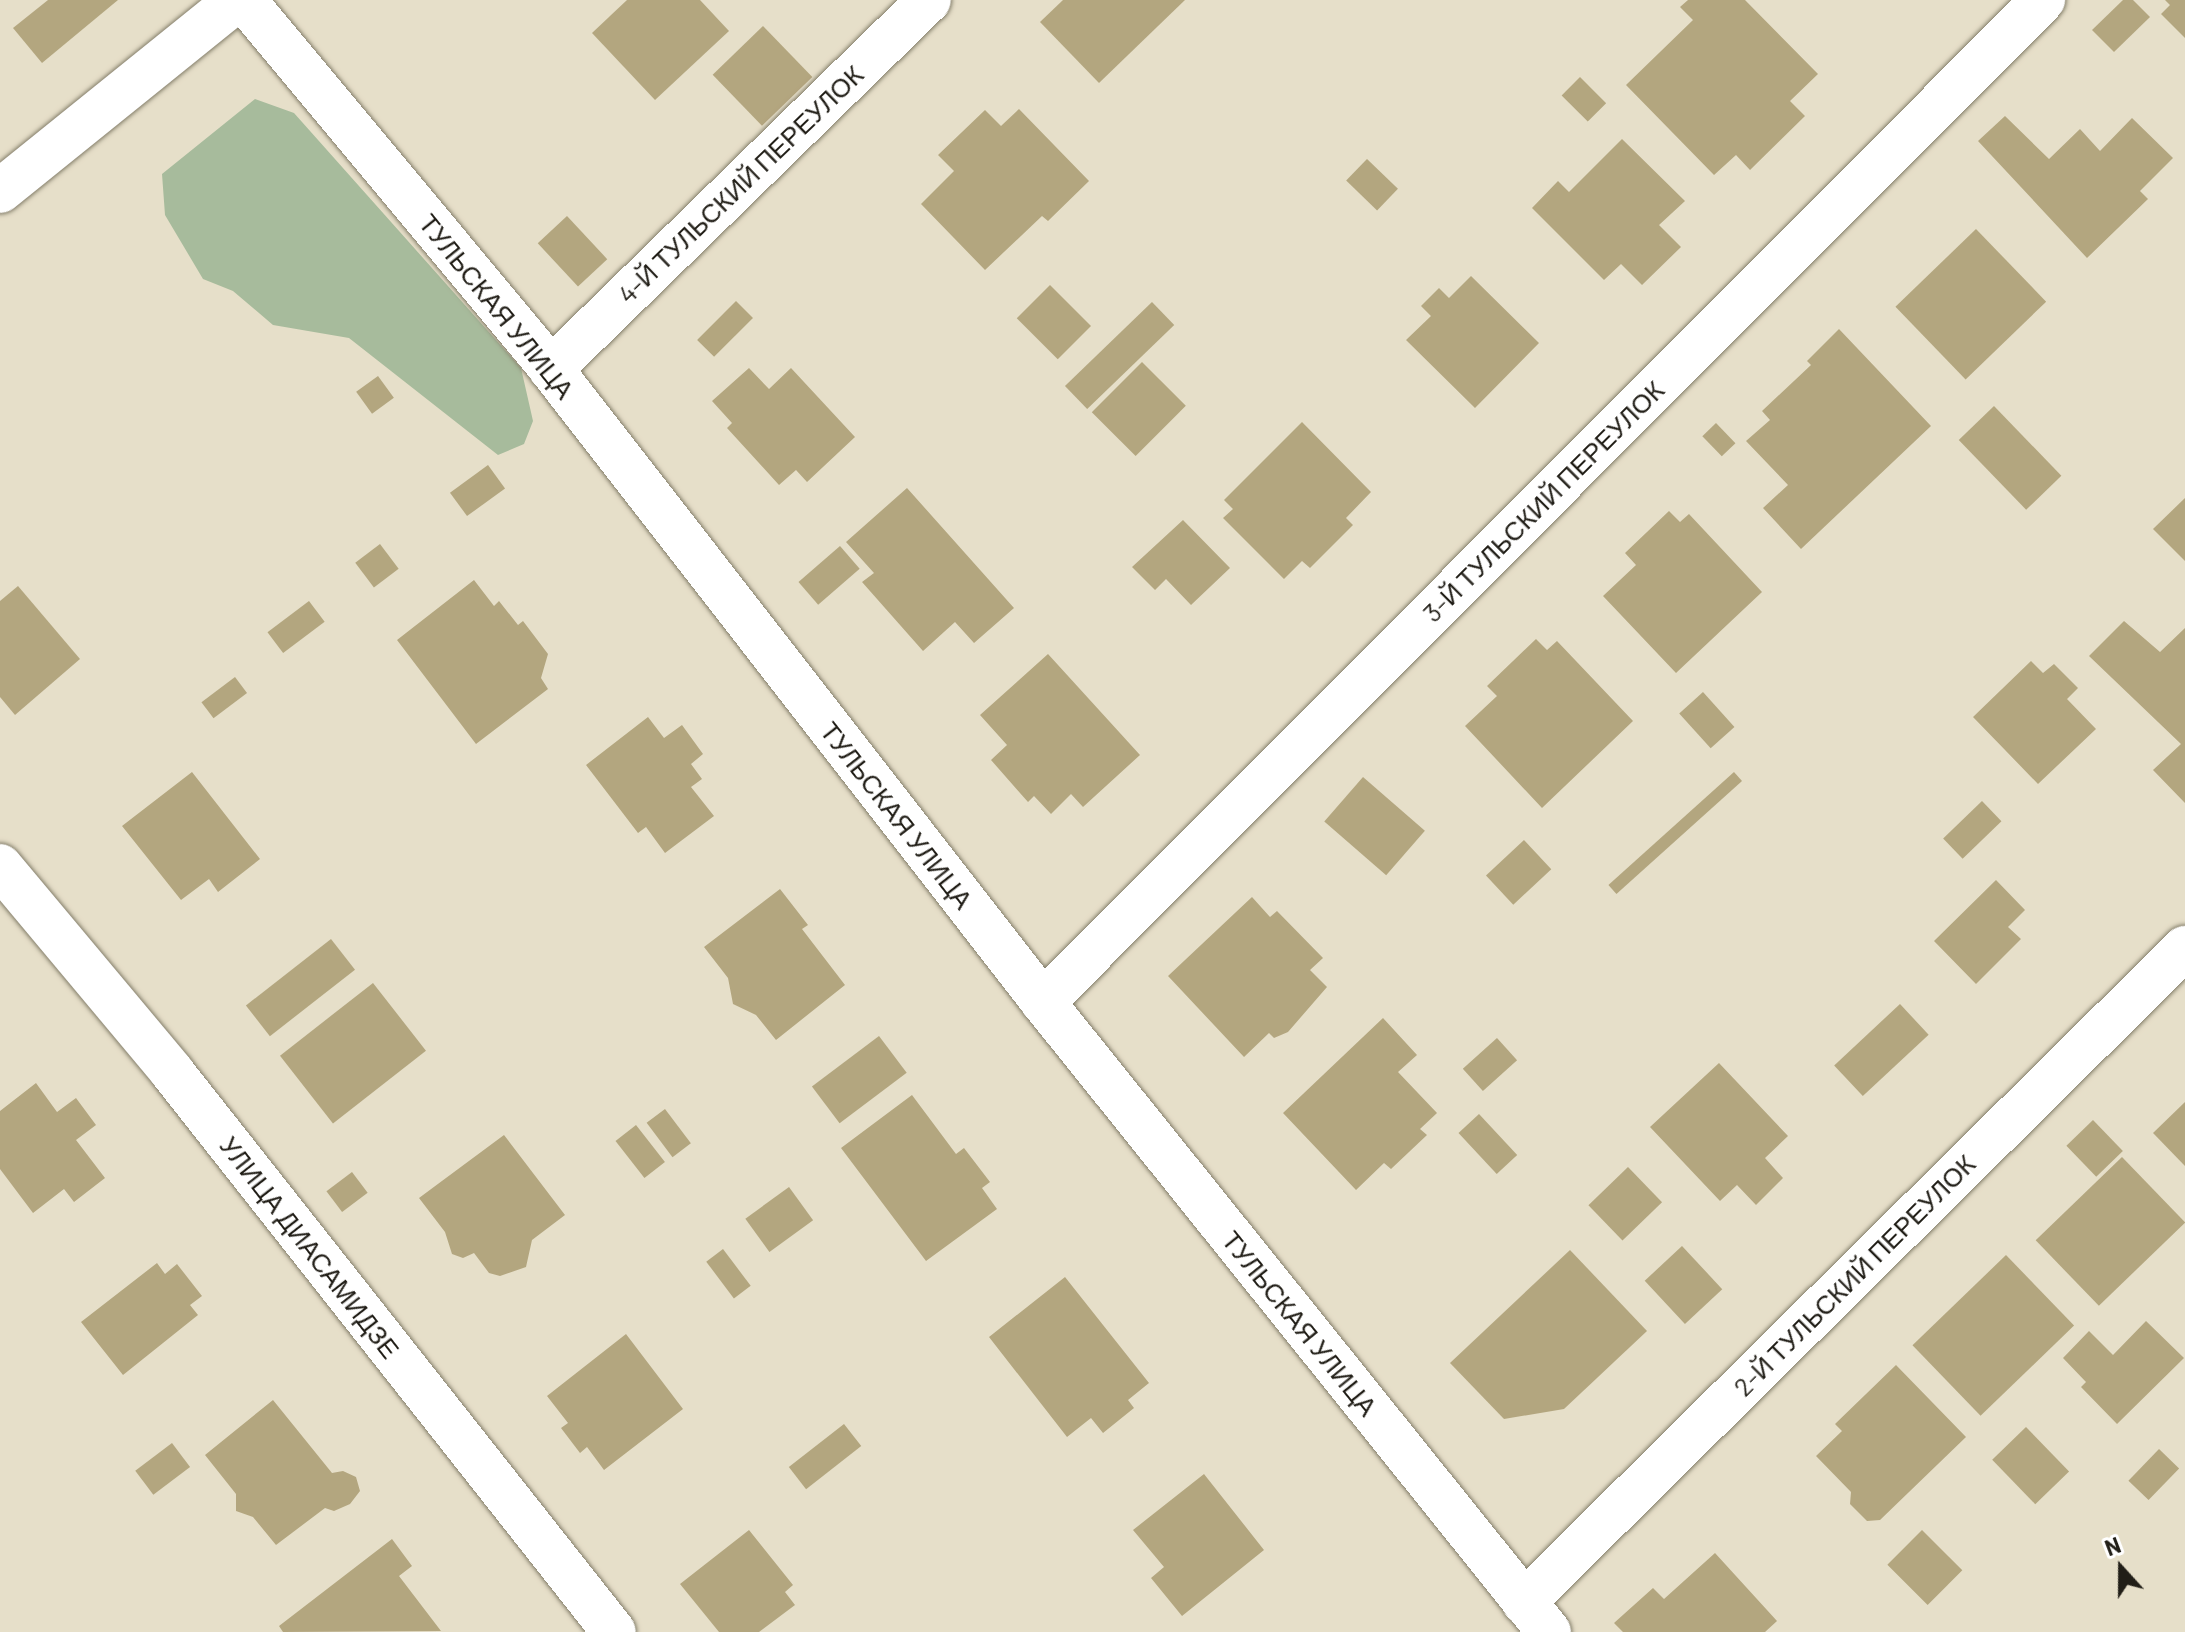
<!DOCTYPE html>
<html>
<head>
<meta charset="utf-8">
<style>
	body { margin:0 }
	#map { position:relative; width:2185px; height:1632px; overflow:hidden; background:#e6dfc9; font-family:Barlow,sans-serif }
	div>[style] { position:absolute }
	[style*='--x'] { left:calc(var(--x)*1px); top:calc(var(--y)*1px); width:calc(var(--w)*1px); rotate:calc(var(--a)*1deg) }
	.green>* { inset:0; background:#a7bb9c }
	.building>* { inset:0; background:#b3a67f; transform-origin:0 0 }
	.roads { filter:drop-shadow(0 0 2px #847e6a) drop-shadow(0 0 2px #847e6a) }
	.minor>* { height:44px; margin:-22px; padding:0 22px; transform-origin:22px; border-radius:22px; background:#fff }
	span { translate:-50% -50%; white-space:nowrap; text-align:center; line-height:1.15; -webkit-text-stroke:6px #fff; paint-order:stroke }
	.street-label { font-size:26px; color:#211e17 }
	.north { position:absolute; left:2081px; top:1528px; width:80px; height:80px; -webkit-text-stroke:6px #fff; paint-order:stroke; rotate:339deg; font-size:22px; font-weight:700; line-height:32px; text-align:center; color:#211e17 }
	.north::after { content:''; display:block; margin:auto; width:28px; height:36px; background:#211e17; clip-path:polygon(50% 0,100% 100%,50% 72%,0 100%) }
</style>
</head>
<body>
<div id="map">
	<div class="green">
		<i style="clip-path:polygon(255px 99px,294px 113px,521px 368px,533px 421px,524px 444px,498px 455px,349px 338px,273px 325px,233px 291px,203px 279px,165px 215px,162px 174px)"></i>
	</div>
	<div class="building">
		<i style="clip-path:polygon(48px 0,118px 0,42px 63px,13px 28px)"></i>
		<i style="clip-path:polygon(627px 0,700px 0,729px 31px,655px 100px,592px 33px)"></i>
		<i style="clip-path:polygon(1063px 0,1185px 0,1099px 83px,1040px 22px)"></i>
		<i style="clip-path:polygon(1688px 0,1745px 0,1818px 74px,1790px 101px,1805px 116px,1750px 170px,1736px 155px,1714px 175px,1626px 85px,1693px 20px,1680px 7px)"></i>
		<i style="clip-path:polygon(2123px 0,2133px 0,2150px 17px,2114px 52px,2092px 30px)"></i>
		<i style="clip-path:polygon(2165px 0,2185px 0,2185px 38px,2161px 14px,2170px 5px)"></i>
		<i style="left:763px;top:26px;width:71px;height:70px;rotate:46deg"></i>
		<i style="left:1580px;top:77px;width:37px;height:26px;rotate:45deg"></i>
		<i style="clip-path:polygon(1019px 109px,1089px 181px,1048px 221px,1042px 216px,985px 270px,921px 204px,954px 171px,938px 155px,985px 110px,1001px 126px)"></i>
		<i style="clip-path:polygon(2005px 116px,2049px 159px,2080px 129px,2100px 151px,2132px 118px,2173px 158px,2140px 191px,2148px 199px,2087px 258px,1978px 141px)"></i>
		<i style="clip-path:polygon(1622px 139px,1685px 201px,1659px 225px,1681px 247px,1642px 285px,1621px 264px,1604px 280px,1532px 208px,1558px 181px,1569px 192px)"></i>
		<i style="left:1367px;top:159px;width:43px;height:30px;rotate:44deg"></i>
		<i style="left:567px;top:216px;width:59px;height:40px;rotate:47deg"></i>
		<i style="left:1976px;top:229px;width:101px;height:112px;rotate:46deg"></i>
		<i style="clip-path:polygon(1471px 276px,1539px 343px,1475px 408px,1406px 340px,1431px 316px,1421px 306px,1439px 288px,1449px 298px)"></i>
		<i style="left:1050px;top:285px;width:58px;height:47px;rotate:45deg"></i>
		<i style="left:736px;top:301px;width:24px;height:55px;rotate:45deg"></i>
		<i style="left:1152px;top:302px;width:32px;height:121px;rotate:46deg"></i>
		<i style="clip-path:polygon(1839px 329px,1931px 426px,1801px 549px,1763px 508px,1788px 485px,1746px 441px,1770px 420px,1762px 411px,1811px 365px,1807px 361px)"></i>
		<i style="left:1142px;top:362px;width:62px;height:71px;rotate:45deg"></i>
		<i style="clip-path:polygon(749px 368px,769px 389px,791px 368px,855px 437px,807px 482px,796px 470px,779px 485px,727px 428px,732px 423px,712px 401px)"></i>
		<i style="left:378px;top:376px;width:27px;height:27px;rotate:54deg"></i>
		<i style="left:1994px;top:406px;width:97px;height:49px;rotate:46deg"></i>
		<i style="clip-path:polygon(1302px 422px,1371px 492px,1346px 518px,1353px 525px,1310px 568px,1302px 561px,1284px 579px,1223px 518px,1233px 509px,1224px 500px)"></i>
		<i style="left:1716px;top:423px;width:28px;height:19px;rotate:46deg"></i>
		<i style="left:488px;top:465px;width:29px;height:47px;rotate:54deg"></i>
		<i style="clip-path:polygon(907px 488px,1014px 608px,974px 643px,955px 622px,923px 651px,862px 582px,874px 573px,846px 542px)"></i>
		<i style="clip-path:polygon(2185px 498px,2185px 561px,2153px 529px)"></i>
		<i style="clip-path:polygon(1669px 511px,1680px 522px,1689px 514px,1762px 592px,1676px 673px,1603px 596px,1636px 565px,1625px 553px)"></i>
		<i style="clip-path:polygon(1183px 520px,1230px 568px,1191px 605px,1166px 579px,1155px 590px,1132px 567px)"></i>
		<i style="left:380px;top:544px;width:31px;height:31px;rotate:53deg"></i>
		<i style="left:840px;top:546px;width:30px;height:55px;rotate:49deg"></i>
		<i style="clip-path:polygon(474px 580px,494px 606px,499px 601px,518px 625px,523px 621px,548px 654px,541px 678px,548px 689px,476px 744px,397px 640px)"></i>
		<i style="clip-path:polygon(18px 586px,80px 659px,15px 715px,0 697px,0 601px)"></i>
		<i style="left:309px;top:601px;width:26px;height:52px;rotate:53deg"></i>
		<i style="clip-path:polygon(2124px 621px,2160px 652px,2185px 628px,2185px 803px,2153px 770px,2181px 744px,2089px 656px)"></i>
		<i style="clip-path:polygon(1536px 639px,1547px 650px,1557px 641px,1633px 721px,1542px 808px,1465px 726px,1497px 696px,1487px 686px)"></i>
		<i style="clip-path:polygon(1048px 654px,1140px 755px,1083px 807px,1071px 794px,1051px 814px,1034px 796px,1028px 802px,991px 760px,1007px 745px,980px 715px)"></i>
		<i style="clip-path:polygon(2031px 661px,2043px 673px,2054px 664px,2078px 688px,2067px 699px,2096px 729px,2038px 784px,1973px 717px)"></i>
		<i style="left:235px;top:677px;width:20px;height:42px;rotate:53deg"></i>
		<i style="left:1703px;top:692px;width:47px;height:32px;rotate:48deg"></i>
		<i style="clip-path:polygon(648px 717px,664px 738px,682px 725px,703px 754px,691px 764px,702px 779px,691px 787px,714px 816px,665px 853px,646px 827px,638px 833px,586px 765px)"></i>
		<i style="clip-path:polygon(192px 772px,260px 859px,218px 892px,209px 879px,181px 900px,122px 826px)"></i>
		<i style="left:1734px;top:772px;width:12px;height:169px;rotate:48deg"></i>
		<i style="left:1363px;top:777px;width:82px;height:59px;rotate:41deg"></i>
		<i style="left:1982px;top:801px;width:28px;height:54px;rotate:46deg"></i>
		<i style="left:1524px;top:840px;width:40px;height:52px;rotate:47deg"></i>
		<i style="clip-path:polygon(1996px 880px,2025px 910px,2008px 927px,2021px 939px,1976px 984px,1934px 941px)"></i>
		<i style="clip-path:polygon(780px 889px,808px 925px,802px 929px,845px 985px,776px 1040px,756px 1015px,733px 1004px,728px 978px,704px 947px)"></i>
		<i style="clip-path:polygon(1252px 897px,1270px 917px,1277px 911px,1323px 958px,1310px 970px,1327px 987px,1288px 1032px,1274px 1038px,1269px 1033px,1244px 1057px,1168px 976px)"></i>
		<i style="left:331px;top:939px;width:39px;height:108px;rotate:52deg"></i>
		<i style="left:373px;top:983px;width:86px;height:118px;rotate:52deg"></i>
		<i style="left:1900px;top:1004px;width:42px;height:90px;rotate:47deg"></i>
		<i style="clip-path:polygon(1383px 1018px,1417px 1055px,1398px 1072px,1437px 1113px,1420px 1129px,1427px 1135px,1391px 1169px,1384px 1163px,1356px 1190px,1283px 1113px)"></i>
		<i style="left:879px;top:1036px;width:46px;height:84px;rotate:53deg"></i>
		<i style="left:1497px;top:1038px;width:30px;height:46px;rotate:48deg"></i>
		<i style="clip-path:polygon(1719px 1063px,1788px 1136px,1765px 1158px,1783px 1178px,1756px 1205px,1737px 1185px,1720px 1201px,1650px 1127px)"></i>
		<i style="clip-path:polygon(36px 1083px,57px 1112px,76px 1098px,96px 1125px,76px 1140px,105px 1178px,74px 1202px,64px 1189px,33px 1213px,0 1169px,0 1111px)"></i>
		<i style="clip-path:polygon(912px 1095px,956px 1154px,964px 1148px,990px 1182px,982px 1188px,997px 1209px,926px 1261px,841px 1148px)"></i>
		<i style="clip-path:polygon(2185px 1102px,2185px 1166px,2153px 1133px)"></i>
		<i style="left:665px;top:1109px;width:43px;height:23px;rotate:53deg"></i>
		<i style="left:1479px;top:1114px;width:56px;height:28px;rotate:47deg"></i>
		<i style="left:2093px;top:1120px;width:43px;height:37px;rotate:46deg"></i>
		<i style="left:636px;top:1125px;width:47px;height:26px;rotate:52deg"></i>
		<i style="clip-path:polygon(504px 1135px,565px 1215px,532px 1240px,526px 1267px,500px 1276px,489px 1273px,474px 1253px,463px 1258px,452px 1254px,445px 1232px,419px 1198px)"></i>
		<i style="left:2122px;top:1157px;width:91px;height:120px;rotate:46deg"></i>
		<i style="left:1628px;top:1167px;width:49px;height:55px;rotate:46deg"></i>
		<i style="left:352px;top:1172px;width:26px;height:32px;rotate:53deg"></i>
		<i style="left:789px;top:1187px;width:41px;height:54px;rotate:54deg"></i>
		<i style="left:1682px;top:1246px;width:59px;height:51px;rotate:47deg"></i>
		<i style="left:723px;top:1249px;width:46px;height:21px;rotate:53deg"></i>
		<i style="clip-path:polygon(1570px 1250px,1647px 1331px,1564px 1409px,1504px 1419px,1450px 1363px)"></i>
		<i style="left:2006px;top:1255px;width:98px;height:130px;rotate:46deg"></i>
		<i style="clip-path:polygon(157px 1263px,165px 1274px,177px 1264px,202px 1296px,190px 1305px,198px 1315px,123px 1375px,81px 1322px)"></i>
		<i style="clip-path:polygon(1065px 1277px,1149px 1383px,1128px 1400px,1134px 1408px,1103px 1433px,1091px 1418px,1067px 1437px,989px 1337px)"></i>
		<i style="clip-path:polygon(2146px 1321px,2184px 1358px,2117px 1424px,2081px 1387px,2086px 1382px,2063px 1358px,2089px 1331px,2113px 1355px)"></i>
		<i style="clip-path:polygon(626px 1334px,683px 1409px,604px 1470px,587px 1447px,580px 1453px,561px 1428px,568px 1423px,547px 1396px)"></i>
		<i style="clip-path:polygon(1896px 1365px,1966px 1437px,1880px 1520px,1867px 1521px,1850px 1504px,1851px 1492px,1816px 1456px,1842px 1431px,1835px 1424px)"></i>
		<i style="clip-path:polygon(273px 1400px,332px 1473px,343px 1471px,356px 1477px,360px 1491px,350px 1504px,334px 1511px,325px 1508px,276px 1545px,253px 1517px,236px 1511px,236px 1494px,205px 1455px)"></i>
		<i style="left:844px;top:1424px;width:28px;height:70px;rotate:52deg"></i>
		<i style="left:2026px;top:1427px;width:62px;height:47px;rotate:46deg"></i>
		<i style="left:172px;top:1443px;width:30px;height:46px;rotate:53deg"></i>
		<i style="left:2159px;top:1449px;width:28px;height:44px;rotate:44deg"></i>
		<i style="clip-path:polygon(1204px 1474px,1264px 1550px,1182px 1616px,1151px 1578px,1164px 1567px,1133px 1530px)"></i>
		<i style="clip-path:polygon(749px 1530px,793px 1585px,785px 1592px,795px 1605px,759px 1632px,719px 1632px,680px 1584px)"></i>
		<i style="left:1922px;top:1530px;width:57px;height:49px;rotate:45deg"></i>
		<i style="clip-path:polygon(392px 1539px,412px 1566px,399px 1576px,441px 1631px,283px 1632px,279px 1626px)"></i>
		<i style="clip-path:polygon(1715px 1553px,1777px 1621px,1765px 1632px,1623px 1632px,1614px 1623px,1653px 1588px,1664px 1599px)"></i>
	</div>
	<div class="roads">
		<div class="minor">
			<i style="--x:244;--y:0;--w:480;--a:50.2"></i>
			<i style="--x:551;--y:369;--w:802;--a:52.14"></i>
			<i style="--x:1043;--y:1002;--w:808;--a:51.23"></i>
			<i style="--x:0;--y:191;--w:304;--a:-38.9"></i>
			<i style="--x:551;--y:369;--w:528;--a:-44.31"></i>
			<i style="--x:0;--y:866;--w:268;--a:50.1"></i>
			<i style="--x:172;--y:1072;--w:713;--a:51.72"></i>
			<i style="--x:1043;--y:1002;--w:1416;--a:-45.06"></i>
			<i style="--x:1524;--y:1602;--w:930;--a:-44.7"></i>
		</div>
	</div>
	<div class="street-label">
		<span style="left:740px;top:184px;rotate:-44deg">4-Й ТУЛЬСКИЙ ПЕРЕУЛОК</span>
		<span style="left:497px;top:306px;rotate:51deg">ТУЛЬСКАЯ УЛИЦА</span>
		<span style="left:1543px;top:501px;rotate:-45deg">3-Й ТУЛЬСКИЙ ПЕРЕУЛОК</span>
		<span style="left:897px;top:815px;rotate:52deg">ТУЛЬСКАЯ УЛИЦА</span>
		<span style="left:310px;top:1247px;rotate:52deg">УЛИЦА ДИАСАМИДЗЕ</span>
		<span style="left:1854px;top:1275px;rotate:-45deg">2-Й ТУЛЬСКИЙ ПЕРЕУЛОК</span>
		<span style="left:1300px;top:1323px;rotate:51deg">ТУЛЬСКАЯ УЛИЦА</span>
	</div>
	<div class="north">N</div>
</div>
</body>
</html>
